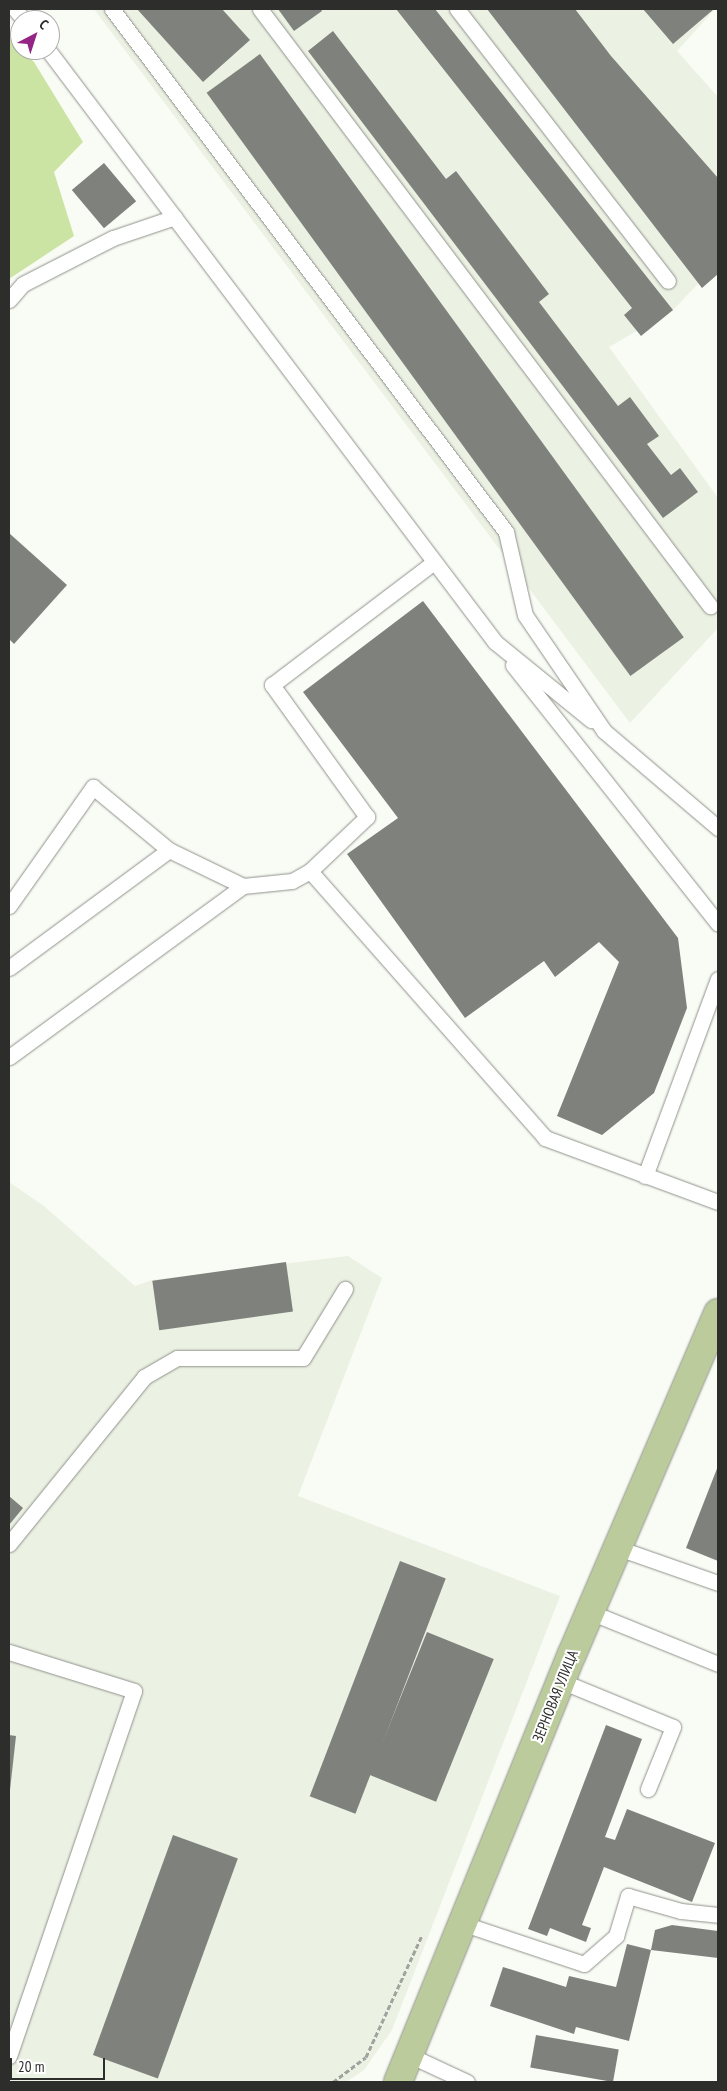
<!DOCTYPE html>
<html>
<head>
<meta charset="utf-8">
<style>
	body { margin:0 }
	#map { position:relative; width:727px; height:2091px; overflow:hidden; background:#f9fcf5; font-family:"PT Sans Narrow",sans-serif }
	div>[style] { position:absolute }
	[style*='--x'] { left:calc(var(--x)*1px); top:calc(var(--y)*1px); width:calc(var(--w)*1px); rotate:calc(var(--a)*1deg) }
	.built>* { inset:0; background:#ebf1e3 }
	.green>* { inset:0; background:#cce4a3 }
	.building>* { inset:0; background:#7f827c; transform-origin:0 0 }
	.path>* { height:3px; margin-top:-1.5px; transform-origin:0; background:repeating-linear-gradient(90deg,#a1a39e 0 5px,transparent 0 7.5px) }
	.roads { filter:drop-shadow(0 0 1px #8f918b) drop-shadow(0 0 1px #8f918b) }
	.service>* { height:15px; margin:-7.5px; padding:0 7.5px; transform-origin:7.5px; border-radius:7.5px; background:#fff }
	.primary>* { height:28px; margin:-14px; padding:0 14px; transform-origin:14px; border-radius:14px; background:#bccb9b }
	span { translate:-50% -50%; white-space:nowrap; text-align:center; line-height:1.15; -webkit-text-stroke:4px #fff; paint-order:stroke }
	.street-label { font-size:15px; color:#2d2e2b }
	.frame { position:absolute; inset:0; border:10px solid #2d2e2b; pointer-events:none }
	.north { position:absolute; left:10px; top:10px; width:50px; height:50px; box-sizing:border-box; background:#fff; border:1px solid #ababaa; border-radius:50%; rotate:40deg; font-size:14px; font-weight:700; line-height:20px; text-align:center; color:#2d2e2b }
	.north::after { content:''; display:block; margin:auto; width:18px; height:22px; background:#942585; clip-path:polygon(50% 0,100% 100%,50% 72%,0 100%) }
	.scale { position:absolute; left:10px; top:2058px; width:95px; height:22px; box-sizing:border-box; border:2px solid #2d2e2b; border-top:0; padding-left:6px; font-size:15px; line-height:18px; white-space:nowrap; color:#2d2e2b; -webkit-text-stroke:4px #fff; paint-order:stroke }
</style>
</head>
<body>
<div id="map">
	<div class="built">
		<i style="clip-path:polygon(94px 9px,715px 9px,677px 51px,718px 97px,718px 263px,673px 310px,609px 347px,718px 498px,718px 628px,630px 723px)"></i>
		<i style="clip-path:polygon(9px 1182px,44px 1206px,135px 1286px,152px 1280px,348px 1256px,382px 1278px,298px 1496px,560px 1596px,392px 2030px,364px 2070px,346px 2082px,9px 2082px)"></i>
	</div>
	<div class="green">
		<i style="clip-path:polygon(9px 37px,34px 62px,83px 142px,54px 172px,74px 236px,9px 279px)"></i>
	</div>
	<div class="building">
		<i style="clip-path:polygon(137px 9px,222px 9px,250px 40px,203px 82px)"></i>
		<i style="clip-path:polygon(278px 9px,321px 9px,322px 11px,294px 31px)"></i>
		<i style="clip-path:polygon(396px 9px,435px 9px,673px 310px,641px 336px,624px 315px,632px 308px)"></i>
		<i style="clip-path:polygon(487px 9px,575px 9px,611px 56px,718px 178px,718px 274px,702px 288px)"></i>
		<i style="clip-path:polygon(643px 9px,714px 9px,673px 44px)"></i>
		<i style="clip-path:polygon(333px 31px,446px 179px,456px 171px,549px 294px,539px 302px,618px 406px,630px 397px,659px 436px,647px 444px,671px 475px,680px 468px,698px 492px,663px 518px,308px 51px)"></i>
		<i style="left:260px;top:54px;width:721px;height:66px;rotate:54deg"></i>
		<i style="left:104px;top:163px;width:50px;height:42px;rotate:50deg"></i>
		<i style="clip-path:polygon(9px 533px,67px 585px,14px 644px,9px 639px)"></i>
		<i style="clip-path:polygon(423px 601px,678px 938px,687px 1008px,654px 1093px,602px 1135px,557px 1116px,619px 962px,599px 942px,555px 977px,544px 961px,465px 1018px,347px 854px,398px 818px,303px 692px)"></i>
		<i style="left:286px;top:1262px;width:50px;height:135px;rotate:82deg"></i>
		<i style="clip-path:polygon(718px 1466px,718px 1561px,686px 1548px)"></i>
		<i style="clip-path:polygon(9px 1496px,23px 1508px,9px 1525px)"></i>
		<i style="left:400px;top:1561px;width:49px;height:252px;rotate:21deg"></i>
		<i style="left:427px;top:1632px;width:72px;height:154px;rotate:22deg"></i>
		<i style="clip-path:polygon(606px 1725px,642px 1739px,605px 1837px,615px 1840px,627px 1809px,715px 1843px,692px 1902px,604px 1867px,582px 1925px,591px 1928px,586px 1942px,550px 1928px,547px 1936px,528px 1929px)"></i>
		<i style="clip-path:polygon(9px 1735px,16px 1736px,10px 1790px,9px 1790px)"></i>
		<i style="left:173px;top:1835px;width:69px;height:234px;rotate:20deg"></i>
		<i style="clip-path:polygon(672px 1925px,718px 1931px,718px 1958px,651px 1950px,655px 1930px)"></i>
		<i style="clip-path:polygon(627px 1944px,651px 1950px,629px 2041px,576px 2027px,574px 2034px,490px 2006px,503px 1967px,566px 1987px,569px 1976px,616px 1987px)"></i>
		<i style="left:536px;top:2035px;width:84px;height:33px;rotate:10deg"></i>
	</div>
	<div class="path">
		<i style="--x:333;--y:2082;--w:41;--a:-37.1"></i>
		<i style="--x:366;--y:2057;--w:134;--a:-65.3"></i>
	</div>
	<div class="roads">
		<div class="service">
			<i style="--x:15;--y:9;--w:14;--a:51"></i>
			<i style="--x:112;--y:9;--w:655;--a:53.01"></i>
			<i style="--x:506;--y:532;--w:85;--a:77.1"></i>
			<i style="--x:525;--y:615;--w:140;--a:55.7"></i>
			<i style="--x:604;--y:731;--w:150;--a:40.4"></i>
			<i style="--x:260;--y:9;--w:748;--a:52.99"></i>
			<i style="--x:457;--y:9;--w:344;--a:52.2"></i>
			<i style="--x:48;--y:50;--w:742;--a:52.94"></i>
			<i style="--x:495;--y:642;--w:124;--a:39.1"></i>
			<i style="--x:9;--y:300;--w:21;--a:-49"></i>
			<i style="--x:23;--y:284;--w:101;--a:-27.1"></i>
			<i style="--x:113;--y:238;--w:65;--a:-18.7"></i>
			<i style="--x:513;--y:665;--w:330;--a:51.6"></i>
			<i style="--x:310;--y:871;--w:79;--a:-43.5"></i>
			<i style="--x:367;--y:817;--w:163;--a:-125.7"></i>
			<i style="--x:272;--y:685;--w:202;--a:-37.2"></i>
			<i style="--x:243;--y:886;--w:49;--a:-5.8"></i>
			<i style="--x:292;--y:881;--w:21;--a:-29"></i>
			<i style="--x:310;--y:871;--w:356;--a:48.6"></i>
			<i style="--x:545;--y:1138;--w:184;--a:20.3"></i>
			<i style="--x:9;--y:906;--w:146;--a:-54.8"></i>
			<i style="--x:93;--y:787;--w:99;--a:39.7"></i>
			<i style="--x:9;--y:968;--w:199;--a:-36.4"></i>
			<i style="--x:169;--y:850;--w:82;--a:25.9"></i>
			<i style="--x:243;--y:886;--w:290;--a:143.8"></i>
			<i style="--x:645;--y:1176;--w:210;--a:-69.7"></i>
			<i style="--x:9;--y:1544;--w:215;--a:-51"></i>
			<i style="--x:144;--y:1377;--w:38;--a:-30"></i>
			<i style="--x:177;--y:1358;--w:126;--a:0"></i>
			<i style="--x:303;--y:1358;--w:81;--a:-58.7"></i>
			<i style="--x:618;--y:1548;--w:106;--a:19.3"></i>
			<i style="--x:590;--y:1612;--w:138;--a:22.1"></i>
			<i style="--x:9;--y:1652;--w:131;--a:17.3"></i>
			<i style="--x:134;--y:1691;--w:386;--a:108.9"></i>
			<i style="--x:561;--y:1681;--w:121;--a:22.3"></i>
			<i style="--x:673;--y:1727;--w:67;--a:112"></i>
			<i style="--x:464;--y:1924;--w:126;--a:18.4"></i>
			<i style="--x:584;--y:1964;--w:43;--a:-41.2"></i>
			<i style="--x:616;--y:1936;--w:42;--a:-73.3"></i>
			<i style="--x:628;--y:1896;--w:55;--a:15.8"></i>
			<i style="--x:681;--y:1911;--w:37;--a:6"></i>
			<i style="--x:409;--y:2055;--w:64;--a:25"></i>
		</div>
		<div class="primary">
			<i style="--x:398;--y:2082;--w:462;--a:-67.9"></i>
			<i style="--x:572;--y:1654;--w:371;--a:-66.8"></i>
		</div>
	</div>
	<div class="street-label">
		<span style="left:555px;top:1696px;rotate:-68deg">ЗЕРНОВАЯ УЛИЦА</span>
	</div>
	<div class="frame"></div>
	<div class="north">С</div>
	<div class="scale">20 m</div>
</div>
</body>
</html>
